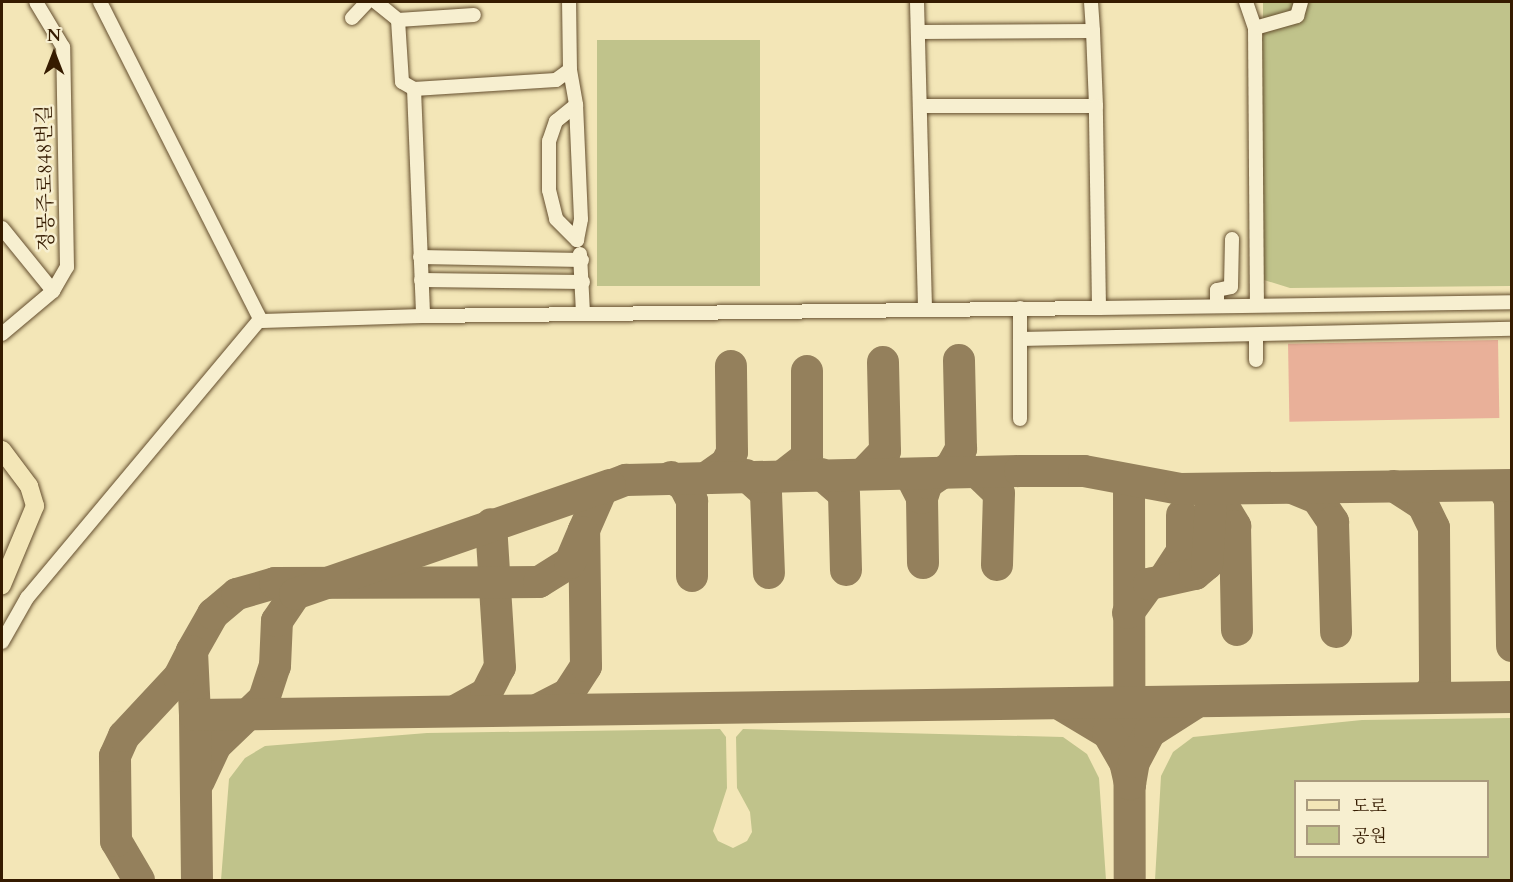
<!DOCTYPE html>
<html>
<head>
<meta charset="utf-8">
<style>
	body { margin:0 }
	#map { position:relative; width:1513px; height:882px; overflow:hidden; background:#f3e6b7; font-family:Cardo,"Noto Serif KR",serif }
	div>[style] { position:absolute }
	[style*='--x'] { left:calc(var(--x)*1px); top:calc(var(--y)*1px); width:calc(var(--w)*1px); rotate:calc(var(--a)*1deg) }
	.green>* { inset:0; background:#c0c38b; transform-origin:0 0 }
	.taxiway>* { height:32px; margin:-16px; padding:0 16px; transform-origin:16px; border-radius:16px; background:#94805c }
	.building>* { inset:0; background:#e9b099; transform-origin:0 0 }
	.roads { filter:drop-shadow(0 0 2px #644e2e) drop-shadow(0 0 2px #644e2e) }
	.minor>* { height:14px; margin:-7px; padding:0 7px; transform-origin:7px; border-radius:7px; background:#f7efd0 }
	.major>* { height:18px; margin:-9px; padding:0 9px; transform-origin:9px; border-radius:9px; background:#f3e6b7 }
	span { translate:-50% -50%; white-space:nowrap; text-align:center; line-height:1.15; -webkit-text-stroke:5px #f7efd0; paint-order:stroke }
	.street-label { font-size:20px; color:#351b00 }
	.frame { position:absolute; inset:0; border:3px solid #351b00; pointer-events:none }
	.legend { position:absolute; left:1294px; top:780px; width:195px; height:78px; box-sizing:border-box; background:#f7efd0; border:2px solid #a99a7d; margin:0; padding:8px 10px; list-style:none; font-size:18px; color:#351b00 }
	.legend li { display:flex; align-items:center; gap:12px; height:30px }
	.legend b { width:30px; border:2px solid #a99a7d }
	.north { position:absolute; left:24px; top:24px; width:60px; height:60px; -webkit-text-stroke:4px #f7efd0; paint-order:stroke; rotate:0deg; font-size:16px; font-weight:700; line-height:24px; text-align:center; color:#351b00 }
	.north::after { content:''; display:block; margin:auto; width:21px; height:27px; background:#351b00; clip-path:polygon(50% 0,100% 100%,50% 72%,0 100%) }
</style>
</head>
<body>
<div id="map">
	<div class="green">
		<i style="clip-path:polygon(1263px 2px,1511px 2px,1511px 286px,1290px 288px,1264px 280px,1258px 41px,1263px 37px)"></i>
		<i style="left:760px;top:40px;width:246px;height:163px;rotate:90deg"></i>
		<i style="clip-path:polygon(evenodd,1511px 718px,1511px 880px,1155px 880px,1161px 776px,1173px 752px,1193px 737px,1362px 720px,1511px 718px,1296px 782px,1488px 782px,1488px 856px,1296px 856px,1296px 782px)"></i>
		<i style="clip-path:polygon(720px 729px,726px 737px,727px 788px,713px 831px,718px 841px,733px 848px,747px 841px,752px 832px,750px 812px,737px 788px,736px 737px,743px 729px,1063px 737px,1087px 754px,1099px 778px,1106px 880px,221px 880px,229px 779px,245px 758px,265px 746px,427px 733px)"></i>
	</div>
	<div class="taxiway">
		<i style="--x:977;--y:472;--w:30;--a:44"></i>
		<i style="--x:999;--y:493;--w:72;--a:91.6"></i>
		<i style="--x:864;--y:473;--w:30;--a:-46"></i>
		<i style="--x:885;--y:451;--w:89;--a:-91.3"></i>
		<i style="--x:785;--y:474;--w:28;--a:-38"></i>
		<i style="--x:807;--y:457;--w:86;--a:-90"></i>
		<i style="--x:821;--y:474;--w:30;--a:41"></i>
		<i style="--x:844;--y:494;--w:76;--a:88.5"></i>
		<i style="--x:710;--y:475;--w:19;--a:-35"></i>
		<i style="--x:726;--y:464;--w:13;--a:-63"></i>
		<i style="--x:732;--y:452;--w:86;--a:-90.7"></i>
		<i style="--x:746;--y:475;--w:27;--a:42"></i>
		<i style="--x:766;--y:493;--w:80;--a:87.9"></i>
		<i style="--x:671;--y:477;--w:15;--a:32"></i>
		<i style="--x:684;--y:485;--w:18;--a:63"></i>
		<i style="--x:692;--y:501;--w:75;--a:90"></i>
		<i style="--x:913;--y:480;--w:20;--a:63"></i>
		<i style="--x:922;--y:498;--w:65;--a:89.1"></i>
		<i style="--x:1129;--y:481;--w:399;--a:89.9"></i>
		<i style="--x:1394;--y:486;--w:35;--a:33"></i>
		<i style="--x:1423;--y:505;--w:25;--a:64"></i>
		<i style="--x:1434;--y:528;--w:159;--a:89.6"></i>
		<i style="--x:1435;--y:687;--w:13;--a:132"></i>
		<i style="--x:1292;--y:488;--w:27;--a:22"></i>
		<i style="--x:1317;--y:498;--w:29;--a:56"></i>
		<i style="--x:1333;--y:522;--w:110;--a:88.4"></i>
		<i style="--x:1504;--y:489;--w:13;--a:61"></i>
		<i style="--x:1510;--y:500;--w:146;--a:89.2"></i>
		<i style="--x:1205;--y:493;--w:20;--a:33"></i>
		<i style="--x:1222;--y:504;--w:26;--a:59"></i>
		<i style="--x:1235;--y:526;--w:104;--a:88.9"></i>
		<i style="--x:922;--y:498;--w:16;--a:-72"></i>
		<i style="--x:927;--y:483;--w:29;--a:-34"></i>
		<i style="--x:951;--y:467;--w:21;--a:-61"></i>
		<i style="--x:961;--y:449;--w:89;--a:-91.3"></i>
		<i style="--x:1166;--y:576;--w:30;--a:-57"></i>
		<i style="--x:1182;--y:551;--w:36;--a:-90"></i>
		<i style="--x:1128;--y:613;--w:36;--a:-54"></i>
		<i style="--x:1149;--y:584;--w:47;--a:-12.3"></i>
		<i style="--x:1195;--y:574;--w:16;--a:-40"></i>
		<i style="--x:1207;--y:564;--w:75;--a:-86.2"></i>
		<i style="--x:1063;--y:706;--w:52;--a:31"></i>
		<i style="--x:1108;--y:733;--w:34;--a:60"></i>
		<i style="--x:1125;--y:762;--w:23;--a:77"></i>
		<i style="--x:1130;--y:784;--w:22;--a:-80"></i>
		<i style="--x:1134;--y:762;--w:34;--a:-62"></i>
		<i style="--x:1150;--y:732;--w:52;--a:-32.5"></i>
		<i style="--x:537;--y:710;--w:35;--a:-27"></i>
		<i style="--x:568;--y:694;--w:33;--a:-57"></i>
		<i style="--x:586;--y:666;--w:136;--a:-90.8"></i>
		<i style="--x:584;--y:530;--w:45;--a:-66.3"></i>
		<i style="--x:602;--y:489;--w:26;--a:-21"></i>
		<i style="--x:626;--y:480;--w:394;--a:-1.3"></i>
		<i style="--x:1020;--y:471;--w:64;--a:0"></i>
		<i style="--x:1084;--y:471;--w:98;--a:10.6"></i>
		<i style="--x:1180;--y:489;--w:332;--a:-0.7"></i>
		<i style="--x:455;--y:711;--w:35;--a:-29"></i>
		<i style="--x:486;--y:694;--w:30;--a:-63"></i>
		<i style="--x:500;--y:667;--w:143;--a:-93.6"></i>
		<i style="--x:195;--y:715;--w:64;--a:-92.7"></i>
		<i style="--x:192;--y:651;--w:43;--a:-60.4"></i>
		<i style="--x:213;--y:614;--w:31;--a:-40"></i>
		<i style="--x:237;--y:594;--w:40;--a:-16"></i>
		<i style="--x:275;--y:583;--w:264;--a:-0.2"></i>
		<i style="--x:539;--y:582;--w:36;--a:-32"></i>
		<i style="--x:570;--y:563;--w:33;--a:-67"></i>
		<i style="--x:199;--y:781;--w:40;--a:-65"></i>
		<i style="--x:216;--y:745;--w:66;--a:-43.8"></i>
		<i style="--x:264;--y:699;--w:35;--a:-72"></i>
		<i style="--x:275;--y:666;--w:45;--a:-87.5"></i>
		<i style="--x:277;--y:621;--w:32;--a:-56"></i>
		<i style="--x:295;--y:594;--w:333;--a:-19.1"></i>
		<i style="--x:139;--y:880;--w:45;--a:-120.5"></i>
		<i style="--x:116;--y:841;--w:85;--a:-90.7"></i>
		<i style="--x:115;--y:756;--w:22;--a:-66"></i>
		<i style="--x:124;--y:736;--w:81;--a:-47"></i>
		<i style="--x:179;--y:677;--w:29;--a:-63"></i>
		<i style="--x:197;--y:880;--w:165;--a:-90.7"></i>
		<i style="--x:195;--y:715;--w:1317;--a:-0.78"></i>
	</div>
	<div class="building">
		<i style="left:1498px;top:340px;width:78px;height:210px;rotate:89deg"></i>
	</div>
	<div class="roads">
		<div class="minor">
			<i style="--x:100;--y:2;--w:357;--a:63.2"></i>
			<i style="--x:261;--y:321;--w:162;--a:-1.8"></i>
			<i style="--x:376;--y:2;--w:28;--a:39"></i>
			<i style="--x:398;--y:20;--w:76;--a:-3.8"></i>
			<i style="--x:917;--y:2;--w:307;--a:88.5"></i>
			<i style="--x:1091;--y:2;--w:29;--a:86"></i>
			<i style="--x:1246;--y:2;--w:28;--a:71"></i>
			<i style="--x:1255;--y:28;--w:275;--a:89.6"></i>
			<i style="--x:352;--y:18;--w:22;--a:-47"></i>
			<i style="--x:398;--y:20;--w:62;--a:86.3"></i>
			<i style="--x:402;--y:82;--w:14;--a:30"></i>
			<i style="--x:414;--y:89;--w:142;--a:-3.6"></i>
			<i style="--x:556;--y:80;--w:17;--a:-36"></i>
			<i style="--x:570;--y:70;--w:68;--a:-90.8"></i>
			<i style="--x:1255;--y:28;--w:44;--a:-15.9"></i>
			<i style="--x:1297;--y:16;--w:15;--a:-74"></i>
			<i style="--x:918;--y:32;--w:175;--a:-0.3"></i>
			<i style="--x:1093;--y:31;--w:75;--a:87.7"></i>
			<i style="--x:1096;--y:106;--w:176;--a:180"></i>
			<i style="--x:570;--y:70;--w:36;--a:80"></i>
			<i style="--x:576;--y:105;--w:26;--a:141"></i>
			<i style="--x:556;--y:121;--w:21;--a:109"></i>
			<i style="--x:549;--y:141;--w:49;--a:90"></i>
			<i style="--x:549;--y:190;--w:30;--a:76"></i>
			<i style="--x:556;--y:219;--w:30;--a:45"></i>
			<i style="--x:577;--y:240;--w:21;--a:-79"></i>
			<i style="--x:581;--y:219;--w:114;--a:-92.5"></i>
			<i style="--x:414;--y:89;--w:227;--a:87.7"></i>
			<i style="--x:423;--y:316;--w:676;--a:-0.68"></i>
			<i style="--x:1099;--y:308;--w:202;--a:-90.9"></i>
			<i style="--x:2;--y:228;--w:81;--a:51"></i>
			<i style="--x:580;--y:254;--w:59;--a:87.1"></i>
			<i style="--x:420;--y:257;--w:162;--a:1.1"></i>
			<i style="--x:421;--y:280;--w:162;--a:0.7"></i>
			<i style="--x:1217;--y:304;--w:14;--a:-90"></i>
			<i style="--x:1217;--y:290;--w:14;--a:-12"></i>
			<i style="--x:1231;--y:287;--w:48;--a:-88.8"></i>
			<i style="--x:1099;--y:308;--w:413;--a:-0.8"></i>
			<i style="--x:2;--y:334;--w:67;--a:-40.1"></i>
			<i style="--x:53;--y:291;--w:28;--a:-60"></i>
			<i style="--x:67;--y:267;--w:220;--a:-91"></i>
			<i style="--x:63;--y:47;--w:52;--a:-121"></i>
			<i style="--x:1256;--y:335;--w:25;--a:90"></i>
			<i style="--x:1020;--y:339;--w:492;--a:-1.2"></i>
			<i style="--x:1020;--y:419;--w:111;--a:-90"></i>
			<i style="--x:2;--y:642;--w:51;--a:-60.4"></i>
			<i style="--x:27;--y:598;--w:363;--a:-50.1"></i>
		</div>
		<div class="major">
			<i style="--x:2;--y:450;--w:45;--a:53.1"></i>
			<i style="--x:29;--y:486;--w:21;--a:73"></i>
			<i style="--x:35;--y:506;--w:86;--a:112.7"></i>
		</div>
	</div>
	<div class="street-label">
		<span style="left:45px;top:178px;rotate:-91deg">정몽주로848번길</span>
	</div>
	<div class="frame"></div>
	<ul class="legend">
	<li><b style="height:8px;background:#f3e6b7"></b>도로</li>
	<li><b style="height:16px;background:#c0c38b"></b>공원</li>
	</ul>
	<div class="north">N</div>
</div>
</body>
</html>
